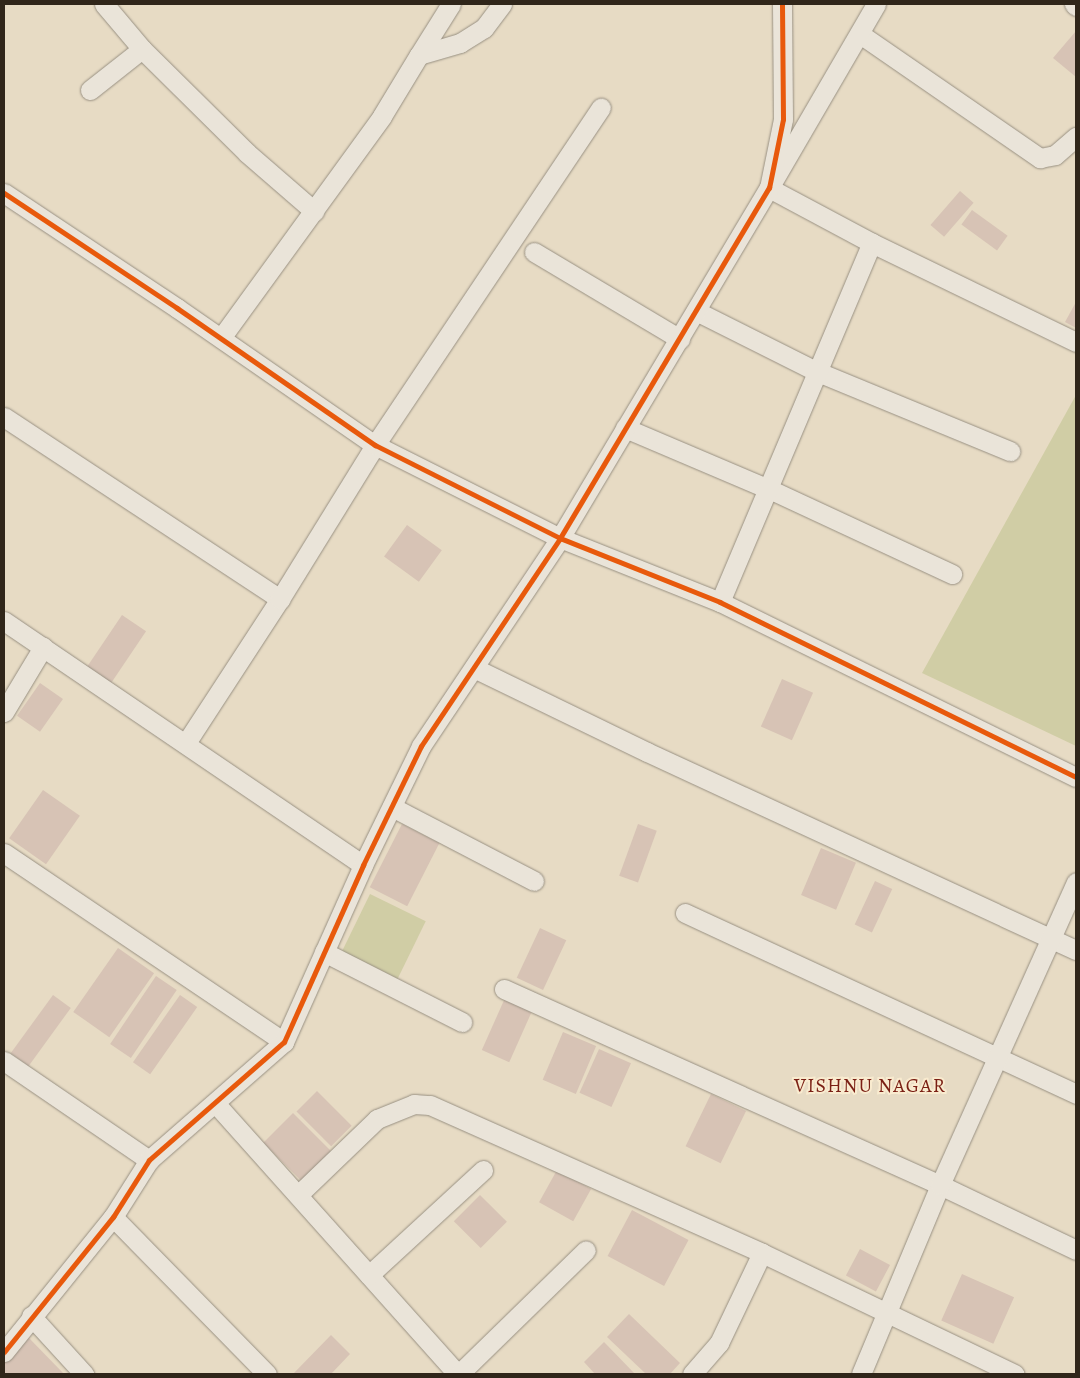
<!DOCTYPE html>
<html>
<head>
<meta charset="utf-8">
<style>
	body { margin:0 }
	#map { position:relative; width:1080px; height:1378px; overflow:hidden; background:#e7dbc4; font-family:Alegreya,serif }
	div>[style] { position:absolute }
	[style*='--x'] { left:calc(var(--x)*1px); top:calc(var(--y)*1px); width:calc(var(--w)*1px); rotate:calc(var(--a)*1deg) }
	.green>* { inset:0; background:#d0cda5; transform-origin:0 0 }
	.building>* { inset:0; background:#d7c3b5; transform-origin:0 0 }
	.roads { filter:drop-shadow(0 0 1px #989082) drop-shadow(0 0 1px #989082) }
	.minor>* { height:19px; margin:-9.5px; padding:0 9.5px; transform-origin:9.5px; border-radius:9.5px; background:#eae4d9 }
	.cycleway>* { height:5px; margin:-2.5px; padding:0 2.5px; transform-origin:2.5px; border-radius:2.5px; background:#e8590c }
	span { translate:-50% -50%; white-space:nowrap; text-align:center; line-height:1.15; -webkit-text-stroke:4px #f9ebcf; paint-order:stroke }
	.neighbourhood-label { font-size:20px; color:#7a1f14; letter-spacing:1px }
	.frame { position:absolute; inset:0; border:5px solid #30261a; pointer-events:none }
</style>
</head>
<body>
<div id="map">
	<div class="green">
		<i style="clip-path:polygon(1076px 395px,1076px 746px,922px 673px)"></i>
		<i style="left:370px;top:894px;width:62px;height:66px;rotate:26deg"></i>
	</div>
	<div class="building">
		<i style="clip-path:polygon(1076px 31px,1076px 77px,1053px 58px)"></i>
		<i style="left:960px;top:191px;width:18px;height:45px;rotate:41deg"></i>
		<i style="left:972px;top:210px;width:44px;height:18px;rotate:36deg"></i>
		<i style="clip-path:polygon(1076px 302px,1076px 328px,1065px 322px)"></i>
		<i style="left:407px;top:525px;width:43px;height:39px;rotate:36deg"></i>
		<i style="left:122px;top:615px;width:29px;height:66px;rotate:34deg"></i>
		<i style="left:782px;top:679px;width:34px;height:52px;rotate:24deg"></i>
		<i style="left:40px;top:683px;width:28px;height:40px;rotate:35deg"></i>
		<i style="left:43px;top:790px;width:45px;height:59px;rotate:35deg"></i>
		<i style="left:402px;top:824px;width:42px;height:71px;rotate:27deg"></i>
		<i style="left:638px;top:824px;width:20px;height:55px;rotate:20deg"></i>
		<i style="left:821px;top:848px;width:38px;height:51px;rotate:23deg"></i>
		<i style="left:875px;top:881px;width:19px;height:48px;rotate:25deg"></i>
		<i style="left:540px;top:928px;width:29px;height:55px;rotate:25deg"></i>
		<i style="left:118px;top:948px;width:44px;height:78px;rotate:35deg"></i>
		<i style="left:156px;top:976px;width:25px;height:82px;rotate:34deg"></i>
		<i style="left:53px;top:995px;width:22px;height:72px;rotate:36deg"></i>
		<i style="left:180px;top:995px;width:21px;height:82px;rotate:35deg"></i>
		<i style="left:505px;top:998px;width:30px;height:57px;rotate:24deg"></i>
		<i style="left:563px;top:1032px;width:36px;height:52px;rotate:23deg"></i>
		<i style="left:599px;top:1049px;width:35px;height:48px;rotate:24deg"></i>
		<i style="left:317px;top:1091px;width:49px;height:29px;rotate:45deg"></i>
		<i style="left:711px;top:1094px;width:39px;height:58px;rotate:26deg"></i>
		<i style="left:293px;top:1113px;width:54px;height:42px;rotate:45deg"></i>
		<i style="left:557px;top:1170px;width:39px;height:37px;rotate:29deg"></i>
		<i style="left:480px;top:1195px;width:38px;height:37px;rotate:45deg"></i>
		<i style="left:632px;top:1210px;width:64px;height:52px;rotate:28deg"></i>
		<i style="left:860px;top:1249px;width:34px;height:30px;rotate:28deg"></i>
		<i style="left:962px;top:1274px;width:57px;height:51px;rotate:24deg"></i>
		<i style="clip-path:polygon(629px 1314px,680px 1363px,670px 1374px,646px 1374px,607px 1337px)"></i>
		<i style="clip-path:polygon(331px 1335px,350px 1354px,331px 1374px,293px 1374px)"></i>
		<i style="clip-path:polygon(29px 1338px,64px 1374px,4px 1374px,4px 1362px)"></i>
		<i style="clip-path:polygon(604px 1342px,635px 1374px,595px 1374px,584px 1362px)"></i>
	</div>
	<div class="roads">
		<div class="minor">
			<i style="--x:104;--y:4;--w:59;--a:49.8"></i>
			<i style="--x:142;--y:49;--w:148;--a:44.7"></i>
			<i style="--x:247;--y:153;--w:89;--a:40.9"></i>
			<i style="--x:1074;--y:4;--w:3;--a:45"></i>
			<i style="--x:860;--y:34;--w:219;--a:34.6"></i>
			<i style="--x:1040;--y:158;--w:15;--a:-11"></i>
			<i style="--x:1055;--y:155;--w:28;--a:-41"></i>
			<i style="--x:419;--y:55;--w:60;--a:-57.9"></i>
			<i style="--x:90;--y:90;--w:66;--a:-38.3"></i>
			<i style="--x:4;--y:193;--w:208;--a:33.6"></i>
			<i style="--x:177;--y:308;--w:241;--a:34.7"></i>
			<i style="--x:375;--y:445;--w:207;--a:26.7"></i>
			<i style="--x:560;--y:538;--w:172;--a:21.8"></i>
			<i style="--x:720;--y:602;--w:397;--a:26.2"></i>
			<i style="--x:872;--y:243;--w:227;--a:25.9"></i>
			<i style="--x:534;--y:252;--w:170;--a:30.8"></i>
			<i style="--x:696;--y:311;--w:136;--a:26.6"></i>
			<i style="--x:818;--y:372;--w:208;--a:22.4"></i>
			<i style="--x:221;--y:338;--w:274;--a:-54"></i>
			<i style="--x:382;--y:116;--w:71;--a:-58.8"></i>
			<i style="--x:419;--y:55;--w:43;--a:-16.3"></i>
			<i style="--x:460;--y:43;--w:28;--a:-32"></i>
			<i style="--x:484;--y:28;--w:30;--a:-53"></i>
			<i style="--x:4;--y:417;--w:331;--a:33.4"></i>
			<i style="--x:625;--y:428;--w:156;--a:23"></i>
			<i style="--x:769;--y:489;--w:202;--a:24.9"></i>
			<i style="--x:720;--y:602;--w:390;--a:-67.1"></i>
			<i style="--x:872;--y:243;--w:117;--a:-151.9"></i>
			<i style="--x:769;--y:188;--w:213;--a:-59.8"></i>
			<i style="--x:4;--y:621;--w:434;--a:34.2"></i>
			<i style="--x:474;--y:668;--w:192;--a:25.9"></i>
			<i style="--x:647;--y:752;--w:472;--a:24.8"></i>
			<i style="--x:4;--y:712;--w:76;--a:-59"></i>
			<i style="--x:186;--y:743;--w:172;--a:-56.9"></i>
			<i style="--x:280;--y:599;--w:181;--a:-58.3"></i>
			<i style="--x:375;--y:445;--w:406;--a:-56.2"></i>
			<i style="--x:392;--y:807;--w:160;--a:27.5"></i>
			<i style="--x:4;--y:853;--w:338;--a:34"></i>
			<i style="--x:685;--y:913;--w:431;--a:24.8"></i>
			<i style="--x:324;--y:952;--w:155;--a:26.9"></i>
			<i style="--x:504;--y:989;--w:478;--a:24.2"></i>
			<i style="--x:940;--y:1185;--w:151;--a:25.5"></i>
			<i style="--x:4;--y:1061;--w:176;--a:34.3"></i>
			<i style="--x:216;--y:1104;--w:362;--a:48.2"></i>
			<i style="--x:298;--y:1195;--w:110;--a:-43.9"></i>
			<i style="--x:377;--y:1119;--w:40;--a:-22"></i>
			<i style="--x:414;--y:1104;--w:16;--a:4"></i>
			<i style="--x:430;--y:1105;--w:363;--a:24"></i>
			<i style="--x:762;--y:1253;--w:280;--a:25.6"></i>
			<i style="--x:113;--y:1217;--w:220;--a:45.6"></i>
			<i style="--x:369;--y:1275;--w:155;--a:-42.6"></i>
			<i style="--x:31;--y:1316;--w:79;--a:47.6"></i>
			<i style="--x:4;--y:1352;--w:174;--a:-51.1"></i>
			<i style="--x:113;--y:1217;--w:67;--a:-57.7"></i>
			<i style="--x:149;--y:1160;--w:179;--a:-41.2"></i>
			<i style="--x:284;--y:1042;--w:194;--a:-65.9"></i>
			<i style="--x:363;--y:865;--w:132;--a:-64"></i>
			<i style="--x:421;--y:746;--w:250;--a:-56.2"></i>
			<i style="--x:560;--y:538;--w:408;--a:-59.2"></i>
			<i style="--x:769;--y:188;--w:70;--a:-78.5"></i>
			<i style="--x:783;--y:119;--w:115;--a:-90.5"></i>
			<i style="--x:459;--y:1374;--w:177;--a:-44.3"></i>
			<i style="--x:692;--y:1374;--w:41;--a:-48.9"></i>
			<i style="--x:719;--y:1343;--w:100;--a:-64.5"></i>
			<i style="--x:861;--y:1374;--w:205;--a:-67.3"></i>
			<i style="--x:940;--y:1185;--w:332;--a:-65.8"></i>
		</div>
	</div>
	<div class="cycleway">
		<i style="--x:4;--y:193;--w:208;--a:33.6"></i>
		<i style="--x:177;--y:308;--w:241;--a:34.7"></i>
		<i style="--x:375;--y:445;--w:207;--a:26.7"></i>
		<i style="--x:560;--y:538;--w:172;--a:21.8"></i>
		<i style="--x:720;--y:602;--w:397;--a:26.2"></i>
		<i style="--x:4;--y:1352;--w:174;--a:-51.1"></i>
		<i style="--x:113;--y:1217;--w:67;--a:-57.7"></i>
		<i style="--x:149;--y:1160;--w:179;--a:-41.2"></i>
		<i style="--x:284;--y:1042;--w:194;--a:-65.9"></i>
		<i style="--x:363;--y:865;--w:132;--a:-64"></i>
		<i style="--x:421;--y:746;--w:250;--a:-56.2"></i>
		<i style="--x:560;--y:538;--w:408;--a:-59.2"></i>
		<i style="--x:769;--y:188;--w:70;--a:-78.5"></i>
		<i style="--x:783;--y:119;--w:115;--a:-90.5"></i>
	</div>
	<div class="neighbourhood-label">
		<span style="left:870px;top:1085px">VISHNU NAGAR</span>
	</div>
	<div class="frame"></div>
</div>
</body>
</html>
